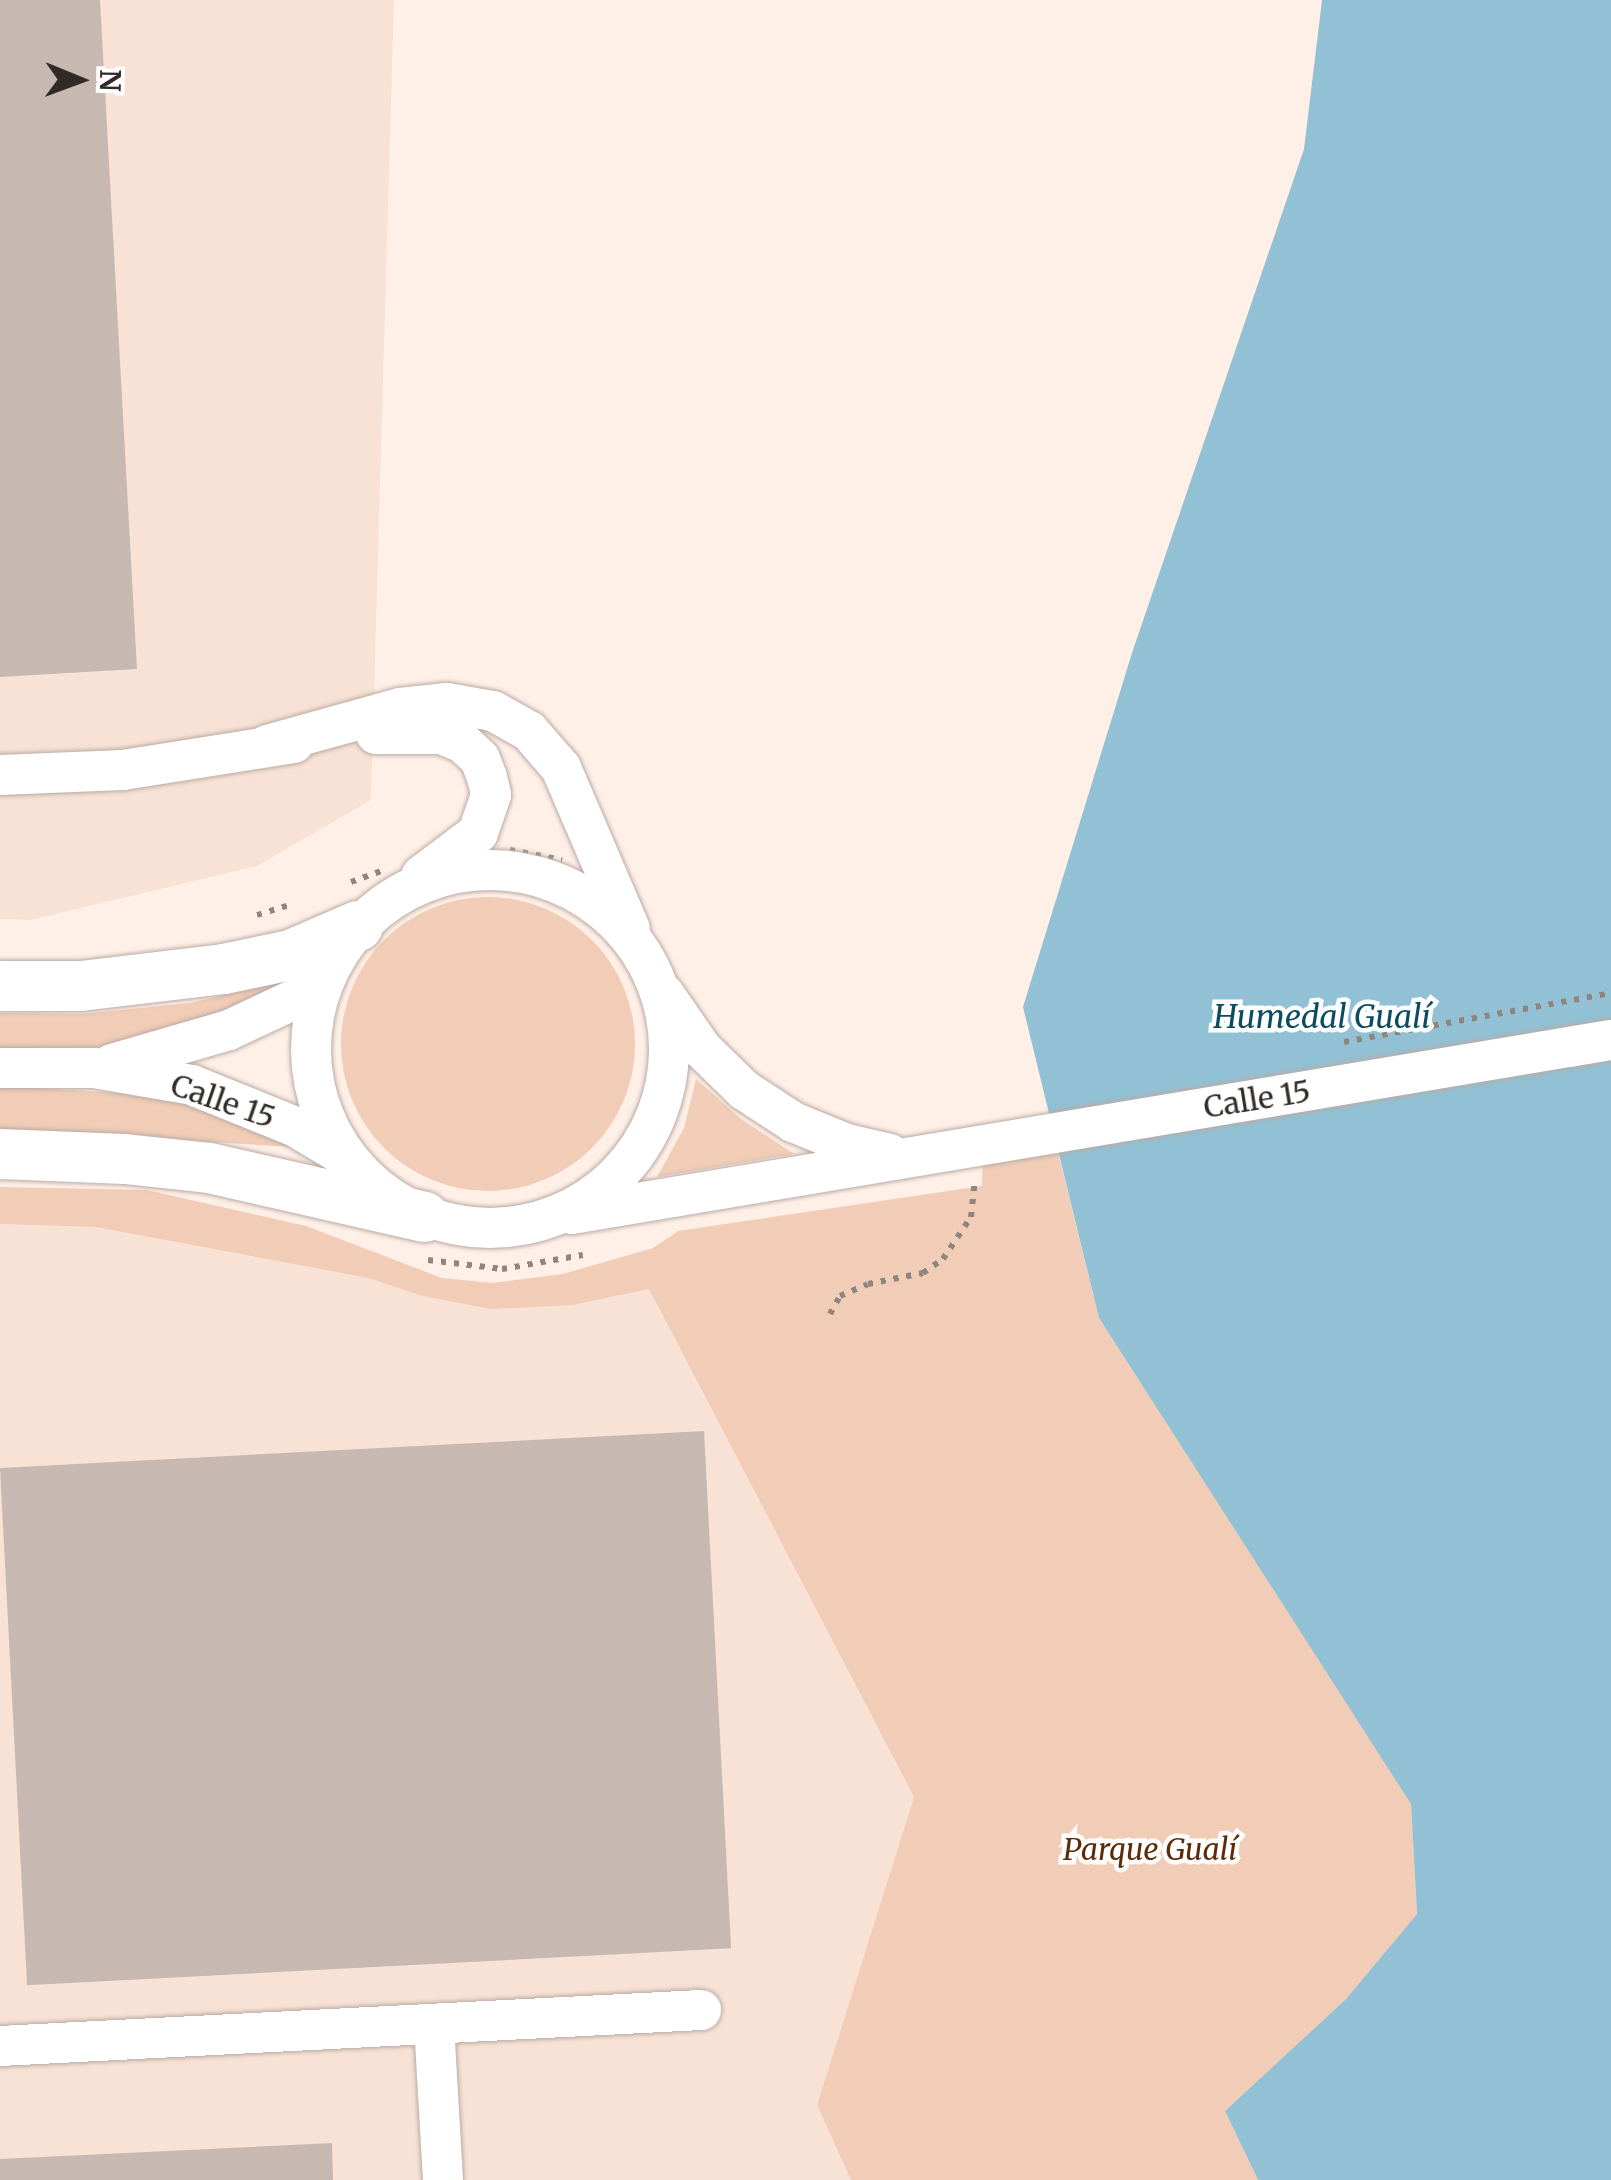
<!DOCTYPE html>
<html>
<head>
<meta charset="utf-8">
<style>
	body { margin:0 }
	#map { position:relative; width:1611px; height:2180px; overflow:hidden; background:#fff0e7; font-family:Merriweather,serif }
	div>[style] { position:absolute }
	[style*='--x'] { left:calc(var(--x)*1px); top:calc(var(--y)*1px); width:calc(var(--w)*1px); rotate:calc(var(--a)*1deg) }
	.built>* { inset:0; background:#f8e2d5 }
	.green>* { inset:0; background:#f1ccb7 }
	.round { border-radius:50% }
	.water>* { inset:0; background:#92c0d4 }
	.building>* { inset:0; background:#c7b9b1; transform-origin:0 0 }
	.path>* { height:6px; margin-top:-3px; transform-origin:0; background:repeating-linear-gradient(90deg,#8f857f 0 5px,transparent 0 13px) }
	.roads { filter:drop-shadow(0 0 2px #b9aba4) drop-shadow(0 0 2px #b9aba4) }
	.minor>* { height:40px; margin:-20px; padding:0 20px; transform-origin:20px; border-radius:20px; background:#fff }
	.minor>.ring { margin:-20px; padding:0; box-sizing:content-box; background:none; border:40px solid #fff; border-radius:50% }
	.major>* { height:50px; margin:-25px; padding:0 25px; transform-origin:25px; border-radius:25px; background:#fff }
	span { translate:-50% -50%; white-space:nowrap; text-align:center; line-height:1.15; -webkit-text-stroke:9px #fff; paint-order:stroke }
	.street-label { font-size:30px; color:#312b28 }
	.park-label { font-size:30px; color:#5e2b07; font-style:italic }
	.water-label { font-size:32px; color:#0c4c61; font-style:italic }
	.north { position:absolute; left:30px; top:30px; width:100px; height:100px; -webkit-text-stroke:8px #fff; paint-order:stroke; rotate:91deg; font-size:28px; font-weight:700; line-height:40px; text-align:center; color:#312b28 }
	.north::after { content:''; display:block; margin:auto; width:35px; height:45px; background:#312b28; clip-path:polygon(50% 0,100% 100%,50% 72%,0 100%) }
</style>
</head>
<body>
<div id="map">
	<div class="built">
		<i style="clip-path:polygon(0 0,394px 0,371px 800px,257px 866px,31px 920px,0 919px)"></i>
		<i style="clip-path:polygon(0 1224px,94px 1227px,368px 1278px,422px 1296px,573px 1305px,649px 1289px,914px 1797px,817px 2105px,851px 2180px,0 2180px)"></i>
	</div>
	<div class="green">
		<i class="round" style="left:341px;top:897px;width:294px;height:294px"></i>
		<i style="clip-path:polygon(289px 980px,249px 1007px,110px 1047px,34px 1048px,36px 1088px,151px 1095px,201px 1106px,294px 1147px,0 1130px,0 1013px,82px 1014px,190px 1003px)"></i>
		<i style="clip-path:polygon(696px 1079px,741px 1119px,794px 1154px,657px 1177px,684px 1128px)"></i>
		<i style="clip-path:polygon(983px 1144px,1058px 1152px,1099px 1318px,1411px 1803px,1417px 1914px,1346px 1999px,1225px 2111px,1258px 2180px,851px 2180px,817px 2105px,914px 1797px,649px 1289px,573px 1305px,491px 1309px,422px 1296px,368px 1278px,95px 1227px,0 1224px,0 1187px,147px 1190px,306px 1226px,442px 1278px,493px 1283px,563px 1274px,653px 1248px,678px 1231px,982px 1186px)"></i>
	</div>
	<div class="water">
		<i style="clip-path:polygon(1322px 0,1611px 0,1611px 2180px,1258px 2180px,1225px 2111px,1346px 1999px,1417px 1914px,1411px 1804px,1099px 1318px,1023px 1007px,1132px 653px,1304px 149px)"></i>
	</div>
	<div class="building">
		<i style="clip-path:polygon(0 0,100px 0,137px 669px,0 677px)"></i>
		<i style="left:704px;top:1431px;width:518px;height:705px;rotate:87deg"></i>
		<i style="clip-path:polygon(332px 2143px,333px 2180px,0 2180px,0 2159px)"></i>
	</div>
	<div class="path">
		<i style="--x:510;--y:850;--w:53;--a:10.9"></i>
		<i style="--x:351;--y:882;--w:37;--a:-20"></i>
		<i style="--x:257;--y:915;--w:38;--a:-17"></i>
		<i style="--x:1344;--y:1042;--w:271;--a:-10.4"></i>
		<i style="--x:428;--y:1260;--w:75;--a:6.9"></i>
		<i style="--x:502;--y:1269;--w:82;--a:-9.8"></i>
		<i style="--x:830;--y:1314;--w:21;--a:-61"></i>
		<i style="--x:840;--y:1296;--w:30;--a:-23"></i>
		<i style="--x:868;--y:1284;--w:56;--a:-11.3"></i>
		<i style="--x:923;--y:1273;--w:24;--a:-35"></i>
		<i style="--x:943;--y:1259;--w:50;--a:-56.3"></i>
		<i style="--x:971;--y:1217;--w:36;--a:-84"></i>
	</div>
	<div class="roads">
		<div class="minor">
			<i style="--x:376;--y:734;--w:65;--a:0"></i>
			<i style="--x:441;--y:734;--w:24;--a:22"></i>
			<i style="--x:463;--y:743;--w:23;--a:43"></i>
			<i style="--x:480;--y:759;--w:19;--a:69"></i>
			<i style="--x:487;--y:777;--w:18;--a:77"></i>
			<i style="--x:491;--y:795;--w:40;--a:108.9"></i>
			<i style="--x:478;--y:833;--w:71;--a:143"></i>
			<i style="--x:267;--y:745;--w:138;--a:-15.5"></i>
			<i style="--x:400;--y:708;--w:47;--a:-6.1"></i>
			<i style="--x:447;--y:703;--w:47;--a:9.9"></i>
			<i style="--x:493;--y:711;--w:41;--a:29.1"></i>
			<i style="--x:529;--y:731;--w:49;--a:49.1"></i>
			<i style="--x:561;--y:768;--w:175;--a:66.8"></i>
			<i style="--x:0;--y:775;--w:123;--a:-2.3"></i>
			<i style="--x:123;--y:770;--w:173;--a:-9"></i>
			<i class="ring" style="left:311px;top:870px;width:318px;height:318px"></i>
			<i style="--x:664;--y:994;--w:67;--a:55.4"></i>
			<i style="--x:702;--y:1049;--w:59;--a:44.3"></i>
			<i style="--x:744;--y:1090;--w:59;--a:33.1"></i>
			<i style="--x:793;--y:1122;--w:58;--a:22.2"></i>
			<i style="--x:847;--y:1144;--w:44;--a:13.1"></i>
			<i style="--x:112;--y:1064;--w:122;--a:-16.2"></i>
			<i style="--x:229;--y:1030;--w:102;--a:-25.1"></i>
			<i style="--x:0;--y:1068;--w:94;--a:0"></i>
			<i style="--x:94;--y:1068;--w:99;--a:9.8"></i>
			<i style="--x:192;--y:1085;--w:112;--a:22"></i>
			<i style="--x:296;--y:1127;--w:52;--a:31"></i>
			<i style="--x:572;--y:1214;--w:1053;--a:-9.51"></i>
			<i style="--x:434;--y:2024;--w:156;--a:86.7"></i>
			<i style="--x:0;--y:2046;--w:702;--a:-2.94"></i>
		</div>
		<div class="major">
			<i style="--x:0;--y:986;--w:81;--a:0"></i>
			<i style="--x:81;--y:986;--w:144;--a:-6.8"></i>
			<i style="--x:224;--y:969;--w:68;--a:-11.8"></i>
			<i style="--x:291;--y:955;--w:73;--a:-23.4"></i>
			<i style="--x:0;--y:1154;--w:125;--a:2.3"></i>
			<i style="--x:125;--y:1159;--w:84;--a:6.1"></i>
			<i style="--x:209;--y:1168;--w:221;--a:12.8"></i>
		</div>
	</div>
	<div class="street-label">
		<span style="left:1257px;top:1099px;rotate:-9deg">Calle 15</span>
		<span style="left:223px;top:1101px;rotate:19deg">Calle 15</span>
	</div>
	<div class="park-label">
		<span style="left:1150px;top:1849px">Parque Gualí</span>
	</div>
	<div class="water-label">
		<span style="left:1322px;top:1017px">Humedal Gualí</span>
	</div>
	<div class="north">N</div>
</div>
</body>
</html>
